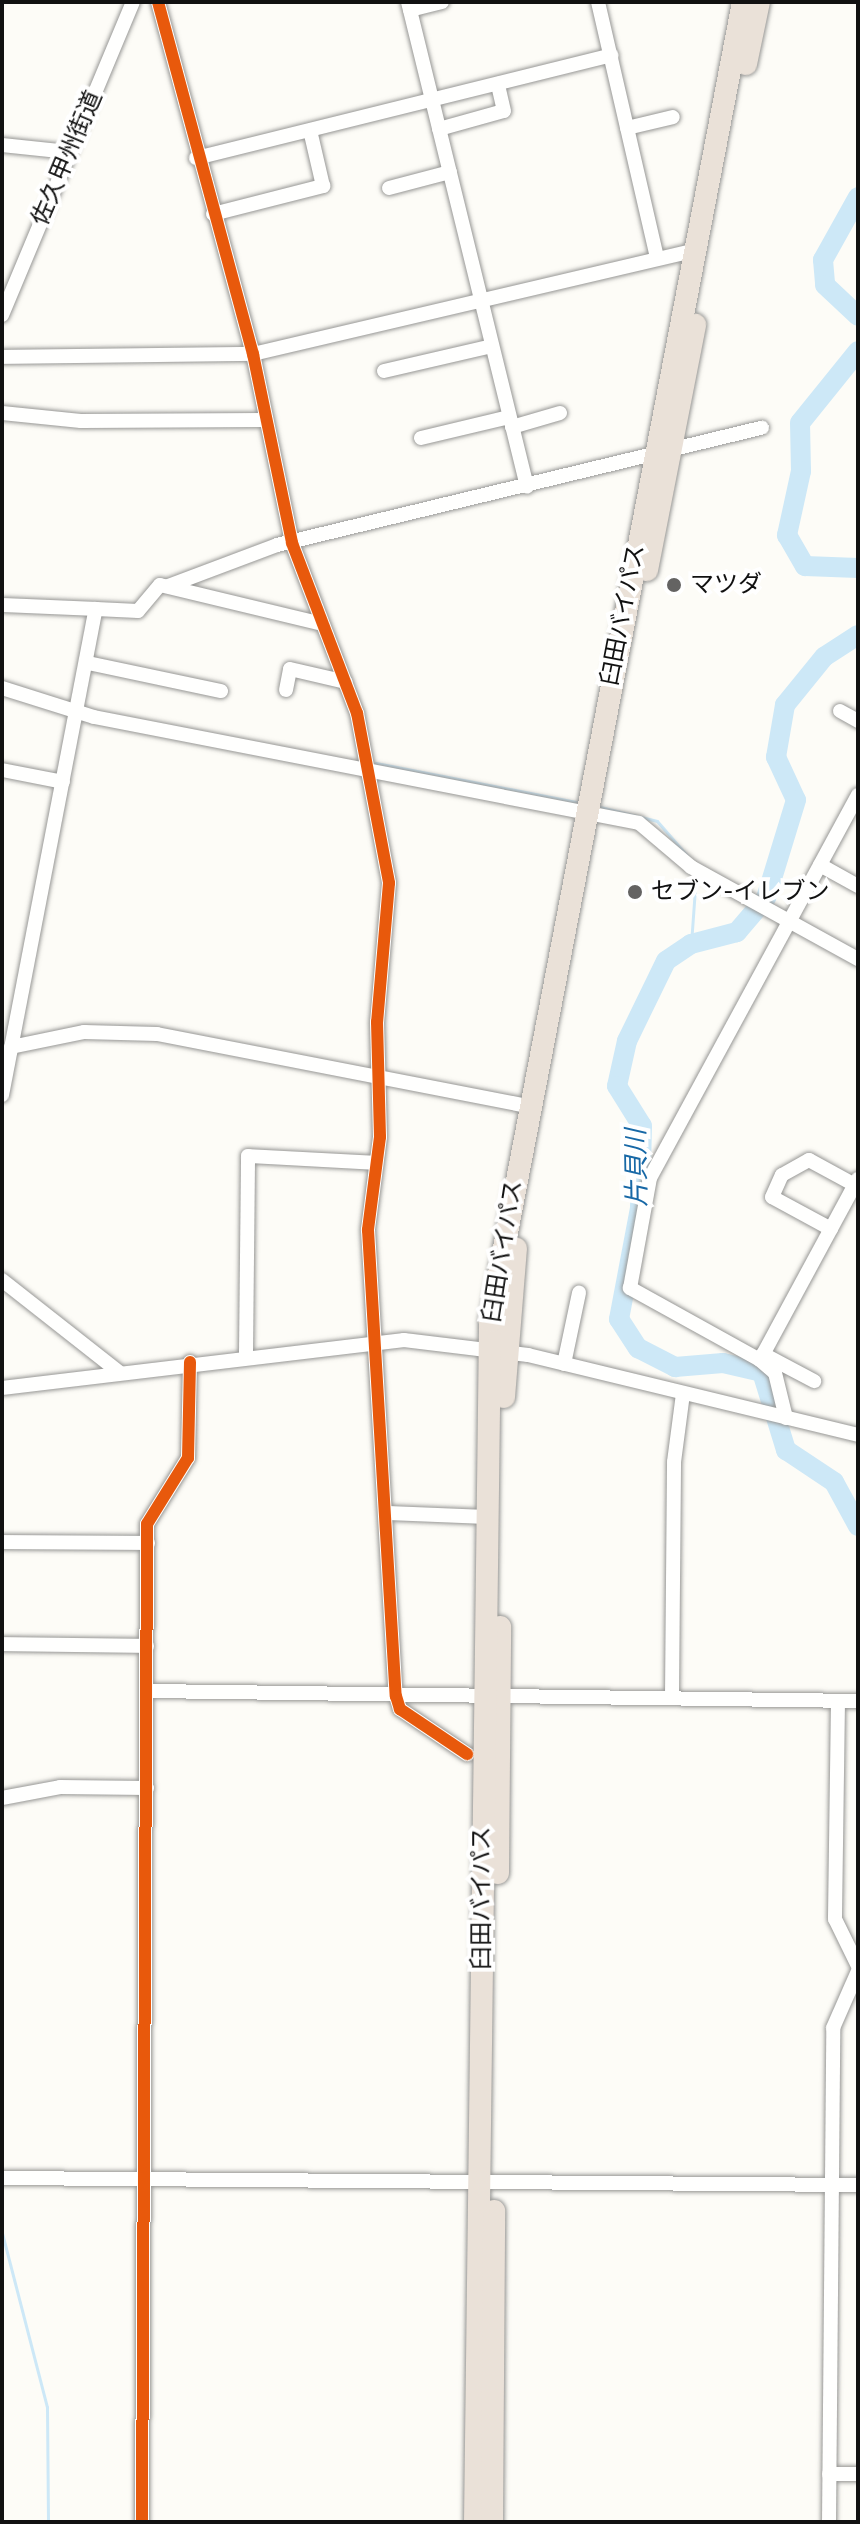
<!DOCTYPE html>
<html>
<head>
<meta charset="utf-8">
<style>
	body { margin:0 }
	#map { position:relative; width:860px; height:2524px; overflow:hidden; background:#fdfcf7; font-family:"Roboto Serif","Noto Sans JP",serif }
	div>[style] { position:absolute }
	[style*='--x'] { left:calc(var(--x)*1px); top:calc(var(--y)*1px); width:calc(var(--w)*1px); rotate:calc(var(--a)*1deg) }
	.stream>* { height:3px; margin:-1.5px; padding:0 1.5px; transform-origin:1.5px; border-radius:1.5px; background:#cde8f7 }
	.river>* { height:20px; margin:-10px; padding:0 10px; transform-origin:10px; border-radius:10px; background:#cde8f7 }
	.roads { filter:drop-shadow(0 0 2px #979795) drop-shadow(0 0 2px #979795) }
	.minor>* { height:14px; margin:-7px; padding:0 7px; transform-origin:7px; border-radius:7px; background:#fffffe }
	.highway>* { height:22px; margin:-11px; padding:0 11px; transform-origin:11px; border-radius:11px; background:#eae1d8 }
	.cycleway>* { height:12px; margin:-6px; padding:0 6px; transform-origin:6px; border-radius:6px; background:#e8590c }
	.dots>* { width:22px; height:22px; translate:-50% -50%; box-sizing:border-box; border:4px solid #fff; border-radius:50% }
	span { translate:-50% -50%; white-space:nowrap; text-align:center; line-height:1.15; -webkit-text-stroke:8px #fff; paint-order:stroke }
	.street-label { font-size:24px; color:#111 }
	.poi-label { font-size:24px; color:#111 }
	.left { translate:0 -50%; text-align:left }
	.water-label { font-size:26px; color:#1768a6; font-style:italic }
	.frame { position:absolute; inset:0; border:4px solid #111; pointer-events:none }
</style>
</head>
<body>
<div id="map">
	<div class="stream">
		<i style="--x:376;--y:763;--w:209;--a:11"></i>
		<i style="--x:596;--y:806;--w:63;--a:13.8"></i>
		<i style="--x:657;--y:821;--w:52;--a:48.9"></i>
		<i style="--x:691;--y:944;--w:69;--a:-85.9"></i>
		<i style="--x:2;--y:2233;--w:180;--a:75.5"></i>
		<i style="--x:47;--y:2407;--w:115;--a:89.5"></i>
	</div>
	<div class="river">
		<i style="--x:858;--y:197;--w:72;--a:119.1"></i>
		<i style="--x:823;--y:260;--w:25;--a:85"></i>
		<i style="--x:825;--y:285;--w:45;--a:43.2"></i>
		<i style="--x:858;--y:351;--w:92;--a:128.9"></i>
		<i style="--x:800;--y:423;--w:48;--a:88.8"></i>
		<i style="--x:801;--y:471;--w:66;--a:102.3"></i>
		<i style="--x:787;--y:535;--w:36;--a:60"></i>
		<i style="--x:805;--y:566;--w:53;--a:2.2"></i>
		<i style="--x:858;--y:635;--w:40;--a:147.1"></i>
		<i style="--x:824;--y:657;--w:62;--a:129.1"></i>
		<i style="--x:785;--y:705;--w:53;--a:99.8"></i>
		<i style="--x:776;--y:757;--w:47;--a:65.1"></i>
		<i style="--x:796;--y:800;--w:102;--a:107"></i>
		<i style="--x:766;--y:898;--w:45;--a:130.5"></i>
		<i style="--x:737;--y:932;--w:48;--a:165.4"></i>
		<i style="--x:691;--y:944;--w:30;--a:146"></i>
		<i style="--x:666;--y:961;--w:89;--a:116"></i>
		<i style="--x:627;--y:1041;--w:46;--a:102.5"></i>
		<i style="--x:617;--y:1086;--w:47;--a:58"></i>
		<i style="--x:642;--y:1126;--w:82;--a:91.4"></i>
		<i style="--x:640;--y:1208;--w:113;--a:100.7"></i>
		<i style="--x:619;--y:1319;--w:35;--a:57"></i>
		<i style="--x:638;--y:1348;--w:42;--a:27.2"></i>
		<i style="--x:675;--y:1367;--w:48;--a:-4.8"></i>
		<i style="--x:723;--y:1363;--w:40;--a:13"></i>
		<i style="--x:762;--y:1372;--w:82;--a:72.9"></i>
		<i style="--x:786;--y:1450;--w:58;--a:33.7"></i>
		<i style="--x:834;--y:1482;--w:50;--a:61.4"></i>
	</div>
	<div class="roads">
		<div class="minor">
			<i style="--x:158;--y:2;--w:365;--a:74.9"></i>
			<i style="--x:253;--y:354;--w:193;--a:78.3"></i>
			<i style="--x:292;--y:543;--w:182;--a:69.1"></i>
			<i style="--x:357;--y:713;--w:173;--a:79.3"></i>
			<i style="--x:389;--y:883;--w:140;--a:94.9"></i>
			<i style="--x:377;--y:1022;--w:115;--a:88.5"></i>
			<i style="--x:380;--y:1137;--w:94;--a:97.4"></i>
			<i style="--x:368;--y:1230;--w:467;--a:86.6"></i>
			<i style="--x:396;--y:1696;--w:14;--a:73"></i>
			<i style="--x:400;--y:1709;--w:81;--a:33.9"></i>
			<i style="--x:408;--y:2;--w:499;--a:76.2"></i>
			<i style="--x:598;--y:2;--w:259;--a:77"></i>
			<i style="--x:410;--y:10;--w:33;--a:-14"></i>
			<i style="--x:627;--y:128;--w:47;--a:-13.4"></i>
			<i style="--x:439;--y:129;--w:67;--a:-15.5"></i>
			<i style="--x:504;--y:111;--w:28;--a:-103"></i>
			<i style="--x:2;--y:145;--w:67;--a:6"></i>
			<i style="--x:196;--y:158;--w:428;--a:-13.9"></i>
			<i style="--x:389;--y:188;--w:63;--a:-14.7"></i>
			<i style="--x:213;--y:214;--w:114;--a:-14.3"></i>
			<i style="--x:323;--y:186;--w:57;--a:-103.1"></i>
			<i style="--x:2;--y:315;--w:339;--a:-67.3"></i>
			<i style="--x:2;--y:357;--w:251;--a:-0.7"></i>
			<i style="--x:253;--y:354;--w:454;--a:-13.2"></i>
			<i style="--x:384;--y:371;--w:111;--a:-13"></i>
			<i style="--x:2;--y:413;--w:79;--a:5.8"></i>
			<i style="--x:81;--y:421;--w:184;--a:-0.3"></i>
			<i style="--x:512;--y:427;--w:50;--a:-16.3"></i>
			<i style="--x:421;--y:438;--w:90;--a:-13.4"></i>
			<i style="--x:168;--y:586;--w:116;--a:-20.6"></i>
			<i style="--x:277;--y:545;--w:499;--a:-13.6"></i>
			<i style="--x:4;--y:605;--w:92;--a:2.5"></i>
			<i style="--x:88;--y:663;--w:136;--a:11.9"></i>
			<i style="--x:2;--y:688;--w:96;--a:17.5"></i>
			<i style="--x:94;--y:717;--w:555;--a:11.01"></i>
			<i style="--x:639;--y:823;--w:68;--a:40.2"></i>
			<i style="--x:691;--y:867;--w:191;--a:28.9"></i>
			<i style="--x:286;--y:690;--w:21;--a:-79"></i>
			<i style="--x:290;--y:669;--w:57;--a:13.1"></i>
			<i style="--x:840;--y:711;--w:21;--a:29"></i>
			<i style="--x:2;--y:770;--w:62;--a:11.1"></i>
			<i style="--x:820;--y:865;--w:43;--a:28.9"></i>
			<i style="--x:11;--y:1047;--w:75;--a:-11.6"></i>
			<i style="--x:84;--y:1032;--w:73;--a:1.6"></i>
			<i style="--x:157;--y:1034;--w:379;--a:11"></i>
			<i style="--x:2;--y:1095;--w:495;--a:-79.1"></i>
			<i style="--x:96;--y:609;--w:42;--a:2.7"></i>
			<i style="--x:138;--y:611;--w:34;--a:-50"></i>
			<i style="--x:160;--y:585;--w:167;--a:13.5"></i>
			<i style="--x:831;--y:1229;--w:67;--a:-151.5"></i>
			<i style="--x:772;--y:1197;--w:24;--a:-66"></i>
			<i style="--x:782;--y:1175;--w:31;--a:-29"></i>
			<i style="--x:809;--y:1160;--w:52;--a:28.5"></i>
			<i style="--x:2;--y:1280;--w:149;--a:38.2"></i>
			<i style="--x:246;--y:1353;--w:197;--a:-89.4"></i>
			<i style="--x:248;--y:1156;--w:128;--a:3.1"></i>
			<i style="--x:763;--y:1354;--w:58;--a:27.9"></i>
			<i style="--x:760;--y:1360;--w:149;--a:-151"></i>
			<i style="--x:630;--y:1288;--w:112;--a:-79.7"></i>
			<i style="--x:650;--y:1178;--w:436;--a:-61.5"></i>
			<i style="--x:564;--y:1364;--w:73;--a:-78.1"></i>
			<i style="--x:2;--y:1388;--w:405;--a:-6.8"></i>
			<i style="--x:404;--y:1340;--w:125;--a:6.9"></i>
			<i style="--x:528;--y:1355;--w:340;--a:13.6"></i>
			<i style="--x:786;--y:1418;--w:46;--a:-103.7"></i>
			<i style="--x:775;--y:1373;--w:20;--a:-139"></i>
			<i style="--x:760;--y:1360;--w:206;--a:-61.6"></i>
			<i style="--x:389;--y:1513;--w:97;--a:2.4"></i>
			<i style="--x:2;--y:1542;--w:146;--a:0.4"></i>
			<i style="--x:2;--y:1644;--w:145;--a:0.8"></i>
			<i style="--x:150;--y:1691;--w:708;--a:0.81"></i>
			<i style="--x:672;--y:1696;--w:234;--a:-89.5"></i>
			<i style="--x:674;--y:1462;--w:69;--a:-82.5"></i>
			<i style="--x:838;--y:1701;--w:218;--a:90.8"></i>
			<i style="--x:835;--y:1919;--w:52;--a:63.9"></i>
			<i style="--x:2;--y:1798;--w:59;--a:-10.7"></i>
			<i style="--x:60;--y:1787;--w:87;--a:0.7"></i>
			<i style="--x:2;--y:2178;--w:856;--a:0.47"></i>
			<i style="--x:829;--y:2474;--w:29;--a:0"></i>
			<i style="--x:142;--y:2522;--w:998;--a:-89.71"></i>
			<i style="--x:147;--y:1524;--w:78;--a:-58.2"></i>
			<i style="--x:188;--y:1458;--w:96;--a:-88.8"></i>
			<i style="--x:829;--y:2522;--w:494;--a:-89.5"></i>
			<i style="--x:833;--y:2028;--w:62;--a:-66.3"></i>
		</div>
		<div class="highway">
			<i style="--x:746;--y:64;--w:63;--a:-78.2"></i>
			<i style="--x:647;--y:570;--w:250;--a:-78.9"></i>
			<i style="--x:504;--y:1397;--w:149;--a:-85.4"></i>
			<i style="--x:498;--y:1873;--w:246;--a:-89.5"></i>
			<i style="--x:475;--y:2522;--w:1201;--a:-89.28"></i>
			<i style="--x:490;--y:1321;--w:1343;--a:-79.14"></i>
			<i style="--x:492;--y:2522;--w:311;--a:-89.6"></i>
		</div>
	</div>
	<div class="cycleway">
		<i style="--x:158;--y:2;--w:365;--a:74.9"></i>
		<i style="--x:253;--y:354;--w:193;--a:78.3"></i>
		<i style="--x:292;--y:543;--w:182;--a:69.1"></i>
		<i style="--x:357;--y:713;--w:173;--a:79.3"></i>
		<i style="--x:389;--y:883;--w:140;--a:94.9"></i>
		<i style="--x:377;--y:1022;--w:115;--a:88.5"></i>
		<i style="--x:380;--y:1137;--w:94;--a:97.4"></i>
		<i style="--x:368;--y:1230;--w:467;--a:86.6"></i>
		<i style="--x:396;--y:1696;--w:14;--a:73"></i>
		<i style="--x:400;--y:1709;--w:81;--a:33.9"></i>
		<i style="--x:142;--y:2522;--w:998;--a:-89.71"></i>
		<i style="--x:147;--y:1524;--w:78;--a:-58.2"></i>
		<i style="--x:188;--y:1458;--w:96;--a:-88.8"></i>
	</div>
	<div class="dots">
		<i style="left:674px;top:585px;background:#646362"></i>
		<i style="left:635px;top:892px;background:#646362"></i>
	</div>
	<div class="street-label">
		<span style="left:67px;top:158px;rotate:-67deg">佐久甲州街道</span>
		<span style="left:623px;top:615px;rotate:-79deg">臼田バイパス</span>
		<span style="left:503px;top:1251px;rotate:-81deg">臼田バイパス</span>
		<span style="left:482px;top:1898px;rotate:-90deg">臼田バイパス</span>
	</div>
	<div class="poi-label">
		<span class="left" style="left:690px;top:585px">マツダ</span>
		<span class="left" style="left:651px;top:892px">セブン-イレブン</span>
	</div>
	<div class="water-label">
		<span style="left:637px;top:1168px;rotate:-91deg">片貝川</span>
	</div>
	<div class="frame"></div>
</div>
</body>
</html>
